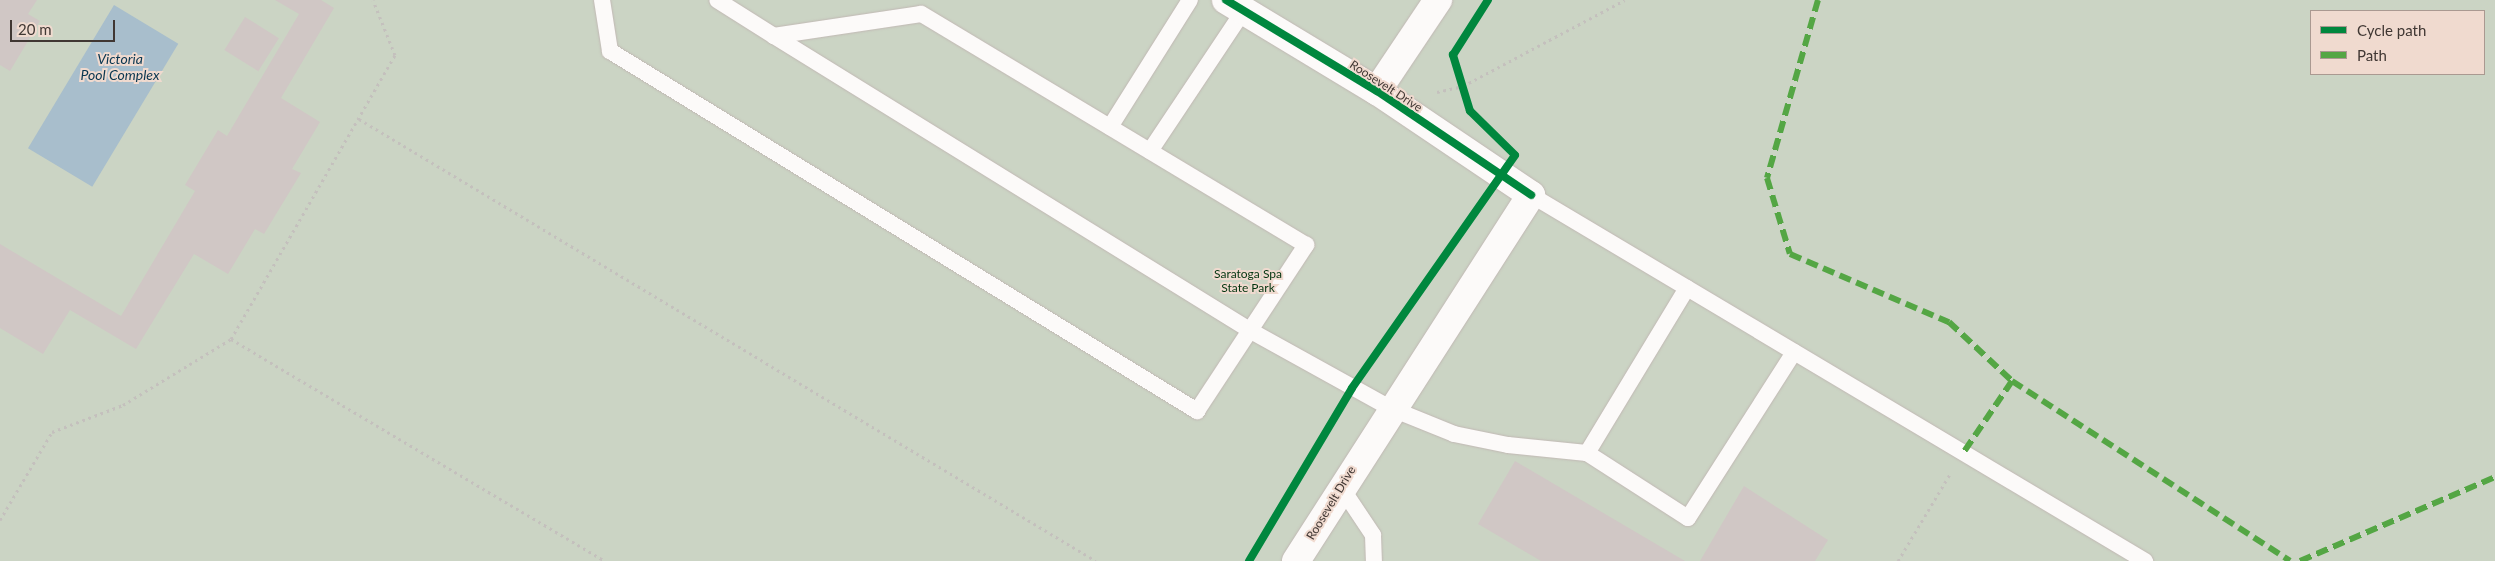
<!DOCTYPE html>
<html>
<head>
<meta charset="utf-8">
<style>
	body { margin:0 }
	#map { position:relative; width:2495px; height:561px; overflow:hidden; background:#e8ddd7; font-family:Lato,sans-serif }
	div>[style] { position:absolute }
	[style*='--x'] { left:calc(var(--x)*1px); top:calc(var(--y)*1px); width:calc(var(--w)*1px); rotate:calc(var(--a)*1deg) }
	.green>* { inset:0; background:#cbd4c4 }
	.water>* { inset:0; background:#a8becc; transform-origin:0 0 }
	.building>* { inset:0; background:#d0c7c5; transform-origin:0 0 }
	.path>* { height:3px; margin-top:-1.5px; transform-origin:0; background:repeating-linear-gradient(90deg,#c4c0bd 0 2.5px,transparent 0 6.5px) }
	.roads { filter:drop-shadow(0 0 1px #c1b8b4) drop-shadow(0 0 1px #c1b8b4) }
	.lane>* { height:16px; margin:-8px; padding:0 8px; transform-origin:8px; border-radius:8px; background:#fcfaf9 }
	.street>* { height:28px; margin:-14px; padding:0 14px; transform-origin:14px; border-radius:14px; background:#fcfaf9 }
	.quiet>* { height:6px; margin-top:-3px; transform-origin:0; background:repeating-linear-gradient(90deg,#54a644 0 12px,transparent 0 18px) }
	.cycleway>* { height:8px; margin:-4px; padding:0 4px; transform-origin:4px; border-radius:4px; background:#00873e }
	span { translate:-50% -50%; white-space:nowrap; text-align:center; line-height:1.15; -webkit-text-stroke:4px #f0dacf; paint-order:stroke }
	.street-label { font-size:12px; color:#403733 }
	.park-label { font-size:12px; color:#033510 }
	.water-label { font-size:14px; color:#093650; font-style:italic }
	.legend { position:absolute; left:2310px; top:10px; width:175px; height:65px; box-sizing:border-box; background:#f0dacf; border:1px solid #aa9991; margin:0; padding:6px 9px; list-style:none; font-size:15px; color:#403733 }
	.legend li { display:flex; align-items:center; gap:10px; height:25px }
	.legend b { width:25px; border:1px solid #aa9991 }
	.scale { position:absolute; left:10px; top:20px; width:105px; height:22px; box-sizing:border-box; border:2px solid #403733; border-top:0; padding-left:6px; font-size:15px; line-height:18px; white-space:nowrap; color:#403733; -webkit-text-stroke:4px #f0dacf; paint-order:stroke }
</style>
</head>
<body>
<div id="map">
	<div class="green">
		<i style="clip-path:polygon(evenodd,0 0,2495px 0,2495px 561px,0 561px,0 0,2311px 11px,2484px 11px,2484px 74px,2311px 74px,2311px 11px)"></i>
	</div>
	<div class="water">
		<i style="left:114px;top:5px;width:75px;height:167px;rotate:31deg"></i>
	</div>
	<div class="building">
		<i style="clip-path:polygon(0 0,37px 0,28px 14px,40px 21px,10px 71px,0 65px)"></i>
		<i style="clip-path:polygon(275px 0,321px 0,334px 8px,281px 98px,320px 122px,292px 169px,301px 173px,264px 234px,255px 229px,228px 274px,194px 254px,136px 349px,70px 310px,43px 354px,0 328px,0 244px,121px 316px,195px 191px,185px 185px,218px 130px,227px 136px,299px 14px)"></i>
		<i style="left:245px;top:17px;width:40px;height:39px;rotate:32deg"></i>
		<i style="clip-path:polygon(1515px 461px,1685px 561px,1541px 561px,1478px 524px)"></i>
		<i style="clip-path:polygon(1744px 486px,1828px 540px,1815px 561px,1700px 561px)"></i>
	</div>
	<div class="path">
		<i style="--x:1437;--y:92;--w:27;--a:-13"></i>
		<i style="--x:1463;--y:86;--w:183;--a:-28"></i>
		<i style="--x:359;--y:119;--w:859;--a:30.95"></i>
		<i style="--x:231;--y:339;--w:435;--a:30.7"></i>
		<i style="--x:0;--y:520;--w:102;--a:-59.4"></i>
		<i style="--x:52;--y:432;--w:76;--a:-20.8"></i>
		<i style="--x:123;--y:405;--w:127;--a:-31.4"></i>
		<i style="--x:231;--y:339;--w:328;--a:-60"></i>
		<i style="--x:395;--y:55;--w:59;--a:-111.8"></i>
		<i style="--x:1898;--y:561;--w:101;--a:-59.1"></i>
	</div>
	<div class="roads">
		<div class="lane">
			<i style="--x:602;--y:0;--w:52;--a:81.1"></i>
			<i style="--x:610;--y:51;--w:689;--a:31.52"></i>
			<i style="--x:1197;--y:411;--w:199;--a:-56.7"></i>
			<i style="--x:1306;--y:245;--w:449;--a:-149"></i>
			<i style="--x:921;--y:14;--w:149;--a:171.5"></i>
			<i style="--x:774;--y:36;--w:67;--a:-147.7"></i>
			<i style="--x:774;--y:36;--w:561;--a:31.73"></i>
			<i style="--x:1251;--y:331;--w:159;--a:29"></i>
			<i style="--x:1390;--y:408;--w:69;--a:22.1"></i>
			<i style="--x:1454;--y:434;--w:55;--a:11.5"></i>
			<i style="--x:1508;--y:445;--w:79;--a:5.8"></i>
			<i style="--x:1110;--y:127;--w:150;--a:-57.8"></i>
			<i style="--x:1150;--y:151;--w:169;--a:-56.3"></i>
			<i style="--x:1531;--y:195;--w:715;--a:30.8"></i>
			<i style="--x:1687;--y:288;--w:193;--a:121.2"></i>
			<i style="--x:1587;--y:453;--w:120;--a:32.8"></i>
			<i style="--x:1688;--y:518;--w:197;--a:-57.4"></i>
			<i style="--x:1341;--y:487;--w:58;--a:56.3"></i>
			<i style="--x:1373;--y:535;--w:26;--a:88"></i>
		</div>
		<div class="street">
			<i style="--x:1226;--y:0;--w:176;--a:31.1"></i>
			<i style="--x:1377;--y:91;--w:186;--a:34"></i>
			<i style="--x:1531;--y:195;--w:435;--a:122.7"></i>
			<i style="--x:1377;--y:91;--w:110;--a:-56.2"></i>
		</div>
	</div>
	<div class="quiet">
		<i style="--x:1818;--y:0;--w:185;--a:106"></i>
		<i style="--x:1767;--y:178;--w:79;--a:73.2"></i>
		<i style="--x:1790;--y:254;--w:173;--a:23.2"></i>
		<i style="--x:1949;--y:322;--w:86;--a:43.1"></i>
		<i style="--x:2012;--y:381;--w:87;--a:124.2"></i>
		<i style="--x:2012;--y:381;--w:331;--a:32.9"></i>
		<i style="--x:2300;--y:561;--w:212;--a:-23.3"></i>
	</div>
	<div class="cycleway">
		<i style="--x:1226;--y:0;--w:176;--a:31.1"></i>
		<i style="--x:1377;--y:91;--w:186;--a:34"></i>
		<i style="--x:1249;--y:561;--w:201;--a:-59.2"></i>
		<i style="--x:1352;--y:388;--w:284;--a:-55"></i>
		<i style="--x:1515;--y:155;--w:63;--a:-135.6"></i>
		<i style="--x:1470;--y:111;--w:59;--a:-106.9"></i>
		<i style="--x:1453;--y:55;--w:65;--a:-57.5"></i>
	</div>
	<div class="street-label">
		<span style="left:1386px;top:86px;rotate:33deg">Roosevelt Drive</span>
		<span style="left:1331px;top:503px;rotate:-59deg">Roosevelt Drive</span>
	</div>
	<div class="park-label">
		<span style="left:1248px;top:281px">Saratoga Spa<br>State Park</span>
	</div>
	<div class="water-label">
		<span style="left:120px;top:67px">Victoria<br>Pool Complex</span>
	</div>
	<ul class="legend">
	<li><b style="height:6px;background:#00873e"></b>Cycle path</li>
	<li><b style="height:6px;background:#54a644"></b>Path</li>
	</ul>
	<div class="scale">20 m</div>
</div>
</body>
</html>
